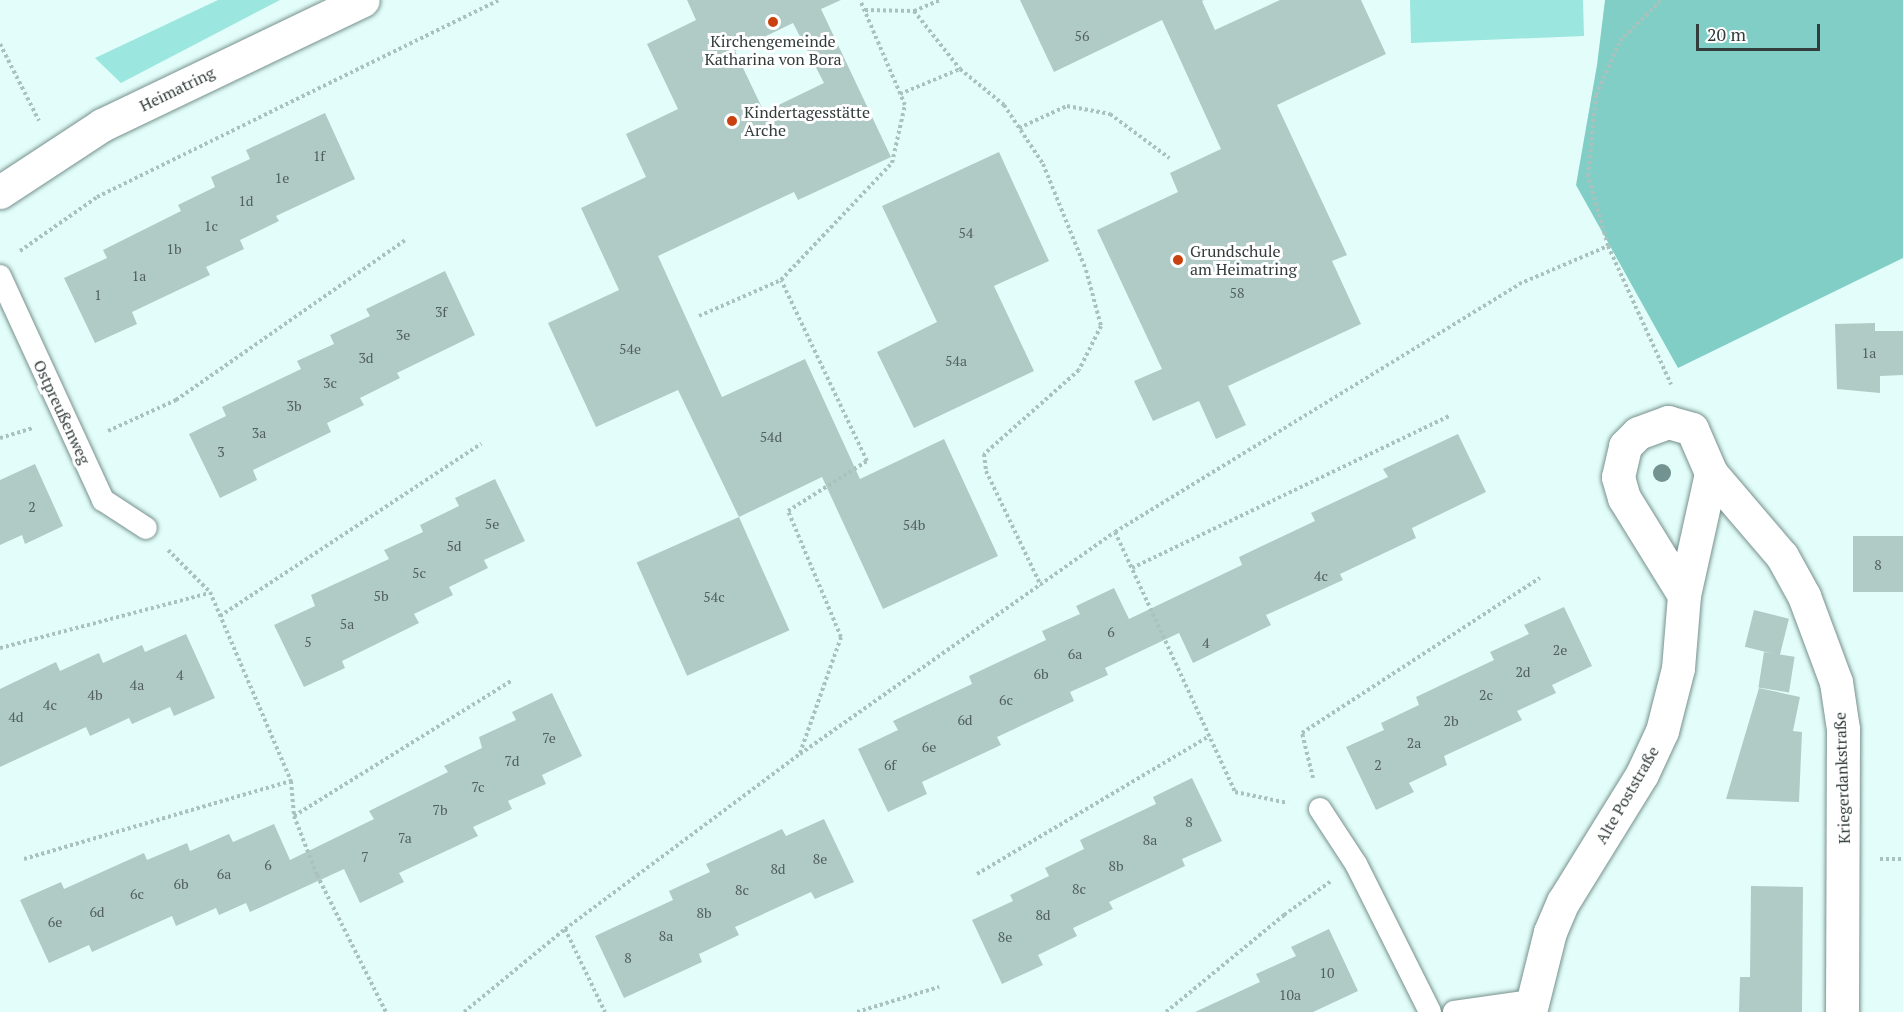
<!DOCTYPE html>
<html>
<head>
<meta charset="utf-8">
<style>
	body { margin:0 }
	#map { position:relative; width:1903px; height:1012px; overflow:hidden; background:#e3fefa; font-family:"PT Serif",serif }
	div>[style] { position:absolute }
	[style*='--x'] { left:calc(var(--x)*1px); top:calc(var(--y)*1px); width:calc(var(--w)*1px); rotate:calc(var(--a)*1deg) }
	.green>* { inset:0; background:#9be6de }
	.forest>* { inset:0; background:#80cec6 }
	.building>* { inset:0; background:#b0cac6; transform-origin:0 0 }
	.path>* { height:4px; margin-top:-2px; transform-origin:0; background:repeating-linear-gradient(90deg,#abc1bd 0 3px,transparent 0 6px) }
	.roads { filter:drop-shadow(0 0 2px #77908d) drop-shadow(0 0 2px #77908d) }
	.lane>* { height:22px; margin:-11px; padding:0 11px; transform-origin:11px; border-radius:11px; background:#fff }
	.street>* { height:33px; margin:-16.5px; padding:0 16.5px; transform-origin:16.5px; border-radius:16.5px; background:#fff }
	.trees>* { width:18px; height:18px; margin:-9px; border-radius:50%; background:#729390 }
	.dots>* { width:16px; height:16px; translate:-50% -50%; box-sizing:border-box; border:3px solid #fff; border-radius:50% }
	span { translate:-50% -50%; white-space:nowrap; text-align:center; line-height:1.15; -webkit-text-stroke:6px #fff; paint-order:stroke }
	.number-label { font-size:14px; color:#52605e }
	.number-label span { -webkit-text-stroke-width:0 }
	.poi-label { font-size:16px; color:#323d3c }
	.left { translate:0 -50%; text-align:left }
	.street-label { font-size:16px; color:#323d3c }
	.scale { position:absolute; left:1696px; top:24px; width:124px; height:27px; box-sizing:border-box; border:3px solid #323d3c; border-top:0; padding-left:8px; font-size:18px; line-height:21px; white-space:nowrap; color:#323d3c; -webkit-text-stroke:4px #fff; paint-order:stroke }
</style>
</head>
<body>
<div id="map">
	<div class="green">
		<i style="clip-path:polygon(218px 0,280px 0,121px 83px,95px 58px)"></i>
		<i style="clip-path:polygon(1410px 0,1583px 0,1584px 36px,1411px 43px)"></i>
	</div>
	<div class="forest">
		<i style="clip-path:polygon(1605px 0,1903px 0,1903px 258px,1678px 368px,1576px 185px,1597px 65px)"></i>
	</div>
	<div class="building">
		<i style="clip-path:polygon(evenodd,687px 0,841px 0,821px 9px,891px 157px,798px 200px,794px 192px,658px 256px,722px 397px,805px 359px,860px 479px,944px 439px,998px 556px,883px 609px,822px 477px,739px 517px,678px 390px,596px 427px,548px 323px,619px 290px,581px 208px,646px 177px,626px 134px,678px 109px,647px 44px,696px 20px,687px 0,793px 23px,824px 83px,764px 112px,735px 51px,793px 23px)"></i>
		<i style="clip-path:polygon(1020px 0,1204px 0,1202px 1px,1215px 30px,1280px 0,1361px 0,1386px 54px,1277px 105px,1347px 255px,1332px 261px,1361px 324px,1228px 386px,1246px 425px,1216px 439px,1199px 401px,1153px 421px,1134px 381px,1162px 369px,1097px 230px,1178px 192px,1170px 173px,1221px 149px,1162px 20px,1054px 72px)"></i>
		<i style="clip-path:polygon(325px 113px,355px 179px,276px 216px,279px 221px,240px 240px,244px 249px,206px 267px,210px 275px,132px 312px,137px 324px,95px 343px,64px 278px,107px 258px,103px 250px,181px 211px,178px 205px,215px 187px,211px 177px,250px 159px,246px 150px)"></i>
		<i style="clip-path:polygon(999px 152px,1049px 261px,994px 286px,1034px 371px,914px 428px,877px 352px,937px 322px,882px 206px)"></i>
		<i style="clip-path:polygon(445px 271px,475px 335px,397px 373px,400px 378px,360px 398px,364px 405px,327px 423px,331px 432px,253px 470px,257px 480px,220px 498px,189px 434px,226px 416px,222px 407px,301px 369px,297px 361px,334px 344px,330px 335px,370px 316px,366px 309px)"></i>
		<i style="clip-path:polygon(1875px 323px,1875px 331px,1903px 331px,1903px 375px,1880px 376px,1880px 393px,1837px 389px,1835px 324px)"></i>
		<i style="clip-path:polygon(1458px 434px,1486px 492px,1412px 528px,1416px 538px,1340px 574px,1343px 580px,1266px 615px,1271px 625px,1193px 663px,1179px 633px,1105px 668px,1108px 675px,1070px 692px,1074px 701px,997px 737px,1001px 745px,922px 782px,927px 794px,888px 812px,858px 749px,898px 730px,893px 721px,972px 684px,969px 676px,1046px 640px,1042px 631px,1080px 614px,1076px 606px,1114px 588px,1129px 619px,1242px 565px,1239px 557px,1315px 521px,1311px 513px,1388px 477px,1383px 469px)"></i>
		<i style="clip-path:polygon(35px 464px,63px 526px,25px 544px,22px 535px,0 545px,0 480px)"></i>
		<i style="clip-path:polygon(495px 479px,525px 541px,484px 560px,488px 568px,449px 587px,453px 595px,414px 614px,419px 623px,342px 661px,345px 668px,304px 687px,274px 625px,315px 606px,311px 595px,389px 559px,384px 550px,423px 532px,420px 525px,459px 506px,455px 498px)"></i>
		<i style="left:739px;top:517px;width:124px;height:112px;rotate:66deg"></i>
		<i style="left:1903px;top:536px;width:56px;height:50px;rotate:90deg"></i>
		<i style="clip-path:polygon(1564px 607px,1592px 666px,1552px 685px,1556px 693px,1517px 711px,1522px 720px,1444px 756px,1447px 765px,1409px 783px,1414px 792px,1376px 810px,1346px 747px,1384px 730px,1381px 723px,1419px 705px,1416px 697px,1494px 660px,1490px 652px,1529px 634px,1524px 625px)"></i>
		<i style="left:1754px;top:610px;width:36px;height:38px;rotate:14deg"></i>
		<i style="clip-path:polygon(186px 634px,215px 698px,174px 716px,170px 707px,132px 724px,129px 718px,90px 736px,86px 727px,0 767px,0 689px,56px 662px,60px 671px,99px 653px,103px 663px,142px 645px,145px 652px)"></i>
		<i style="left:1764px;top:652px;width:31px;height:36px;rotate:9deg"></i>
		<i style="clip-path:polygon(1759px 688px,1800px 697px,1793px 731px,1802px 732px,1799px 802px,1726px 799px)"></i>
		<i style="clip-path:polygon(552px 693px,582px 756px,542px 775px,546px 784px,508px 801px,512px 809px,473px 827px,478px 836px,399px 873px,404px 882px,360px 903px,344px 869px,250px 912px,246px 903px,219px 915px,216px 908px,176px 926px,172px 916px,92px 952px,89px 945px,49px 963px,20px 900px,61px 882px,64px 889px,144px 853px,147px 860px,187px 843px,190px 851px,229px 834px,233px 842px,274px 824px,290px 860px,374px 819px,369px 811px,448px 772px,444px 766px,482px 748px,479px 737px,516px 720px,512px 712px)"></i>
		<i style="clip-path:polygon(1192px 778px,1222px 841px,1182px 859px,1185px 866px,1109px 902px,1113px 909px,1073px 928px,1077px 936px,1038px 955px,1043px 965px,1002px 984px,972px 920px,1013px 901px,1010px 895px,1049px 876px,1045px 868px,1084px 849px,1080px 840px,1156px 804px,1153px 797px)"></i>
		<i style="clip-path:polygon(824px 819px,854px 882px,815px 899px,811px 892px,735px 927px,739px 935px,699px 954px,702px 962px,624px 998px,595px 936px,673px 900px,669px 891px,710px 872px,706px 864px,782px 829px,786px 836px)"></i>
		<i style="clip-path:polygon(1751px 886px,1803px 887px,1802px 1012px,1739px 1012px,1740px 977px,1750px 977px)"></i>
		<i style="clip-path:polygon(1329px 929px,1358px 991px,1313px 1012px,1195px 1012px,1260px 982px,1256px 974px,1296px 956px,1291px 947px)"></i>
	</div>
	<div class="path">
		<i style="--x:865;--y:10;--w:49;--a:1.2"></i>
		<i style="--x:914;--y:11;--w:74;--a:51.6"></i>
		<i style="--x:960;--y:69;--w:57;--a:39.3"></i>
		<i style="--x:1004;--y:105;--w:71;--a:56.5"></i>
		<i style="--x:1043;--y:164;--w:114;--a:67.9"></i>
		<i style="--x:1086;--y:270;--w:58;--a:75"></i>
		<i style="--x:1101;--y:326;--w:49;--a:116.6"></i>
		<i style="--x:1079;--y:370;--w:127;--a:138.5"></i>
		<i style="--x:984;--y:454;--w:17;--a:83"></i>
		<i style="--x:986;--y:471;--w:127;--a:64.4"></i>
		<i style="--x:914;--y:11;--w:28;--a:-23"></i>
		<i style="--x:0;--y:44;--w:86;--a:63.1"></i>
		<i style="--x:900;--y:94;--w:65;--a:-22.6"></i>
		<i style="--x:1019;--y:128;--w:53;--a:-24.6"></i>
		<i style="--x:1067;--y:106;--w:44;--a:10.5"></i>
		<i style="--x:1110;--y:114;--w:74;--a:36.7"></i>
		<i style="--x:1608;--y:246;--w:152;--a:65.5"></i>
		<i style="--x:20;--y:251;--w:94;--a:-35"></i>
		<i style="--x:97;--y:197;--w:449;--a:-26.1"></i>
		<i style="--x:699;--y:316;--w:90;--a:-23.7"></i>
		<i style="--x:108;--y:431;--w:75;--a:-24.5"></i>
		<i style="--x:176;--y:400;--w:279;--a:-34.9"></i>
		<i style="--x:0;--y:438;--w:34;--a:-17"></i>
		<i style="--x:1115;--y:532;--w:286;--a:65.2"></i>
		<i style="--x:1235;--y:792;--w:54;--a:11.7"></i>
		<i style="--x:168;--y:550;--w:59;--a:45"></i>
		<i style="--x:210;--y:592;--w:206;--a:66.8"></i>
		<i style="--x:291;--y:781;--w:35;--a:85"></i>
		<i style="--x:294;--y:816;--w:63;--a:68.7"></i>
		<i style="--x:317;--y:875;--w:153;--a:63.3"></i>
		<i style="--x:1132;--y:568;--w:352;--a:-25.6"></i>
		<i style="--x:220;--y:616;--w:313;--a:-33.4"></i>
		<i style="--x:0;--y:648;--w:216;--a:-14.7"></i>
		<i style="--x:800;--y:753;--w:123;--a:-70.5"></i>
		<i style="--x:841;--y:637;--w:137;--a:-112.8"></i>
		<i style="--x:788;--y:511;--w:93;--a:-32.3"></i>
		<i style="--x:867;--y:461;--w:200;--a:-115.4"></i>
		<i style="--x:781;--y:280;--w:161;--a:-46.5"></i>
		<i style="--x:892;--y:163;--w:59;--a:-77.4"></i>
		<i style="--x:905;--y:105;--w:114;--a:-113.2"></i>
		<i style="--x:1313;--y:778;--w:46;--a:-103.7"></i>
		<i style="--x:1302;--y:733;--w:284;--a:-33.1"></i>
		<i style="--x:294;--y:816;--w:256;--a:-31.9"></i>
		<i style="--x:24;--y:859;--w:278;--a:-16.3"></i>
		<i style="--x:1880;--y:859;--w:23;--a:0"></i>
		<i style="--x:977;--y:874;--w:270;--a:-30.7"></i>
		<i style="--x:565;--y:929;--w:92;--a:64.3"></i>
		<i style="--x:464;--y:1012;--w:131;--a:-39.4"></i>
		<i style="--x:565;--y:929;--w:293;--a:-36.7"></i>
		<i style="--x:800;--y:754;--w:385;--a:-35.2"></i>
		<i style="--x:1115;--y:532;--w:474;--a:-31.5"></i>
		<i style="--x:1519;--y:284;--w:97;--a:-23.1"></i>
		<i style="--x:1608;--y:246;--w:73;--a:-105.9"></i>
		<i style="--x:1588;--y:176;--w:81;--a:-84.4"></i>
		<i style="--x:1596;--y:95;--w:59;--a:-66"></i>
		<i style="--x:1620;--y:41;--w:58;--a:-45"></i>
		<i style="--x:857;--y:1012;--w:86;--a:-17"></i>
		<i style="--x:1166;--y:1012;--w:153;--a:-39.4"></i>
		<i style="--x:1284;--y:915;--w:57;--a:-35.7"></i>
	</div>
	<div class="roads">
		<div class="lane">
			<i style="--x:0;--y:276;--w:247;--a:65.3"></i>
			<i style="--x:103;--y:500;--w:51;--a:33.1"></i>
			<i style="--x:1320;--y:809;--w:66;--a:56.8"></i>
			<i style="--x:1356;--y:864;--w:165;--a:63.4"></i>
			<i style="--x:1454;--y:1012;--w:78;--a:-8.1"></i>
		</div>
		<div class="street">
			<i style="--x:0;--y:192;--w:122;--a:-33.3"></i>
			<i style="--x:102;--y:125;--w:289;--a:-25.6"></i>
			<i style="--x:1684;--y:595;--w:114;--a:-121.7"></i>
			<i style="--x:1624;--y:498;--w:22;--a:-106"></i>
			<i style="--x:1618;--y:477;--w:32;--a:-77"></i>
			<i style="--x:1625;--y:446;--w:18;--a:-45"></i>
			<i style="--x:1638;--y:433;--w:32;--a:-20"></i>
			<i style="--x:1668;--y:422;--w:25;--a:16"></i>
			<i style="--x:1692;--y:429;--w:48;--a:66.6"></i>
			<i style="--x:1711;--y:473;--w:109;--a:49.5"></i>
			<i style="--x:1782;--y:556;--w:46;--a:61.2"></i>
			<i style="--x:1804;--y:596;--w:92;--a:69.6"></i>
			<i style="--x:1836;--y:682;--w:48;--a:81.5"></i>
			<i style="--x:1843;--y:729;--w:283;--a:90.2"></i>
			<i style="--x:1530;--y:1012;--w:82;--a:-76"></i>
			<i style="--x:1550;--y:932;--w:33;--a:-67"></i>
			<i style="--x:1563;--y:902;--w:150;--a:-58.3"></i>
			<i style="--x:1642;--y:774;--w:47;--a:-65.1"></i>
			<i style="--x:1662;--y:731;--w:65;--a:-75.7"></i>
			<i style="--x:1678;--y:668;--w:73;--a:-85.3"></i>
			<i style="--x:1684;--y:595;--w:125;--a:-77.5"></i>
		</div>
	</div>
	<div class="trees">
		<i style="left:1662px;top:473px"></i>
	</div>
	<div class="dots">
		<i style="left:773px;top:22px;background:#c9410e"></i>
		<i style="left:732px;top:121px;background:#c9410e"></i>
		<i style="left:1178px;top:260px;background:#c9410e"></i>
	</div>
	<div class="number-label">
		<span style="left:1082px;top:36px">56</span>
		<span style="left:319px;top:156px">1f</span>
		<span style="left:282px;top:178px">1e</span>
		<span style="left:246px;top:201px">1d</span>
		<span style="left:211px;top:226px">1c</span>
		<span style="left:966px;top:233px">54</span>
		<span style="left:174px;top:249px">1b</span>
		<span style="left:139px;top:276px">1a</span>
		<span style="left:1237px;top:293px">58</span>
		<span style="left:98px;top:295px">1</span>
		<span style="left:441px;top:312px">3f</span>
		<span style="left:403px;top:335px">3e</span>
		<span style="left:630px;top:349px">54e</span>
		<span style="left:1869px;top:353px">1a</span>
		<span style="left:366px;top:358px">3d</span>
		<span style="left:956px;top:361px">54a</span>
		<span style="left:330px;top:383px">3c</span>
		<span style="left:294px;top:406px">3b</span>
		<span style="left:259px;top:433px">3a</span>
		<span style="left:771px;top:437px">54d</span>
		<span style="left:221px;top:452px">3</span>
		<span style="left:32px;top:507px">2</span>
		<span style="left:492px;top:524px">5e</span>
		<span style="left:914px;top:525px">54b</span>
		<span style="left:454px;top:546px">5d</span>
		<span style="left:1878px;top:565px">8</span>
		<span style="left:419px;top:573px">5c</span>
		<span style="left:1321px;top:576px">4c</span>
		<span style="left:381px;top:596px">5b</span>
		<span style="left:714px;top:597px">54c</span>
		<span style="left:347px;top:624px">5a</span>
		<span style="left:1111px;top:632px">6</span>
		<span style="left:308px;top:642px">5</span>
		<span style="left:1206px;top:643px">4</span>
		<span style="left:1560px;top:650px">2e</span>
		<span style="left:1075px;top:654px">6a</span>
		<span style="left:1523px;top:672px">2d</span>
		<span style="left:1041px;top:674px">6b</span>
		<span style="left:180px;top:675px">4</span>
		<span style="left:137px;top:685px">4a</span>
		<span style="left:95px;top:695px">4b</span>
		<span style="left:1486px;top:695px">2c</span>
		<span style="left:1006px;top:700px">6c</span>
		<span style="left:50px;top:705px">4c</span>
		<span style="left:16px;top:717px">4d</span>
		<span style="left:965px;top:720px">6d</span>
		<span style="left:1451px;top:721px">2b</span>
		<span style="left:549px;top:738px">7e</span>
		<span style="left:1414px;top:743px">2a</span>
		<span style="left:929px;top:747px">6e</span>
		<span style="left:512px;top:761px">7d</span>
		<span style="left:890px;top:765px">6f</span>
		<span style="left:1378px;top:765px">2</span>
		<span style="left:478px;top:787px">7c</span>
		<span style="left:440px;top:810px">7b</span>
		<span style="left:1189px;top:822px">8</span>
		<span style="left:405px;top:838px">7a</span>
		<span style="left:1150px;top:840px">8a</span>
		<span style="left:365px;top:857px">7</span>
		<span style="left:820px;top:859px">8e</span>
		<span style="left:268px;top:865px">6</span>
		<span style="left:1116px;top:866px">8b</span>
		<span style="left:778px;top:869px">8d</span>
		<span style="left:224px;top:874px">6a</span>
		<span style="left:181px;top:884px">6b</span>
		<span style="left:1079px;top:889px">8c</span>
		<span style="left:742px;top:890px">8c</span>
		<span style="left:137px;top:894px">6c</span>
		<span style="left:97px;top:912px">6d</span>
		<span style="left:704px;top:913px">8b</span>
		<span style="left:1043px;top:915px">8d</span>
		<span style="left:55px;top:922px">6e</span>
		<span style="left:666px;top:936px">8a</span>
		<span style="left:1005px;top:937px">8e</span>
		<span style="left:628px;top:958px">8</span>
		<span style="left:1327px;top:973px">10</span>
		<span style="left:1290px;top:995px">10a</span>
	</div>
	<div class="poi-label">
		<span style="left:773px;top:50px">Kirchengemeinde<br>Katharina von Bora</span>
		<span class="left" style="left:744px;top:121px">Kindertagesstätte<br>Arche</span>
		<span class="left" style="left:1190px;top:260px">Grundschule<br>am Heimatring</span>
	</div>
	<div class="street-label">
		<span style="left:177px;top:89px;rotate:-26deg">Heimatring</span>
		<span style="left:62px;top:412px;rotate:65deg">Ostpreußenweg</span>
		<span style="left:1842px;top:778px;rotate:-92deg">Kriegerdankstraße</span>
		<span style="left:1627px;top:795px;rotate:-60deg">Alte Poststraße</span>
	</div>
	<div class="scale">20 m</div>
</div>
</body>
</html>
